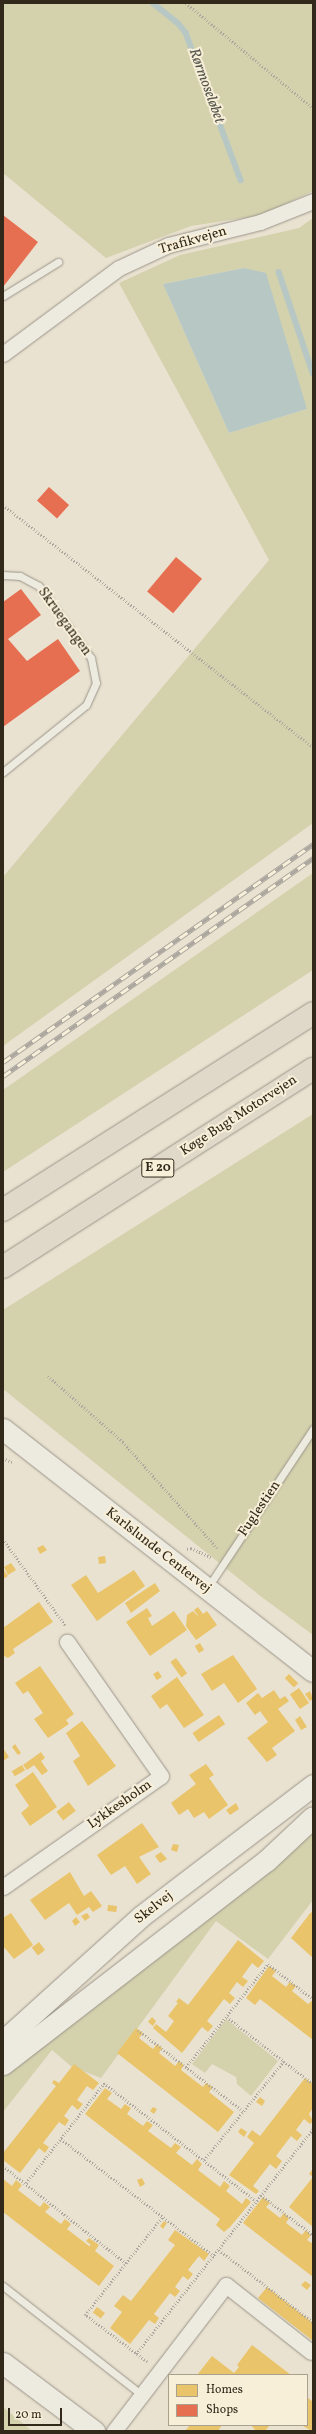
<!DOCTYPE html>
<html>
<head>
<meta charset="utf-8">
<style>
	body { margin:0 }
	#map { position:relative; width:316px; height:2434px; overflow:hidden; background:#eae2d0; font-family:Vollkorn,serif }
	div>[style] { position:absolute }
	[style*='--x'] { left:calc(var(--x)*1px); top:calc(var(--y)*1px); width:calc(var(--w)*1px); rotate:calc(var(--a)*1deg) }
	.green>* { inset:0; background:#d4d1ad }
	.water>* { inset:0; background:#b7c8c4 }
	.homes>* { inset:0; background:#e9c46a; transform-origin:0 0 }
	.shops>* { inset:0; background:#e76f51; transform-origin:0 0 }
	.stream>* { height:5.5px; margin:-2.75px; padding:0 2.75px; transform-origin:2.75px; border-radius:2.75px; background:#b7c8c4 }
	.path>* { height:2.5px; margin-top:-1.25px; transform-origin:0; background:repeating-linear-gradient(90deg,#aba79f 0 1px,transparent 0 3px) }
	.roads { filter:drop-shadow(0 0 1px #9a9489) drop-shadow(0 0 1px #9a9489) }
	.lane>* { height:7px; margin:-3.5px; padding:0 3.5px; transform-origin:3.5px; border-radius:3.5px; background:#edeae0 }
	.street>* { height:15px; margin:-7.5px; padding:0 7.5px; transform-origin:7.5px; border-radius:7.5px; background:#edeae0 }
	.secondary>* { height:21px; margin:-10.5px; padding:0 10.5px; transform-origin:10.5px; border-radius:10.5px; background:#edeae0 }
	.highway>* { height:22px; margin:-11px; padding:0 11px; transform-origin:11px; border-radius:11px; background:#e0d9ca }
	.rail>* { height:4.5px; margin-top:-2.25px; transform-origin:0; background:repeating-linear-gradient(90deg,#f8efd9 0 9px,#aba79f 0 18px); box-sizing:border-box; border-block:1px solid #aba79f }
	span { translate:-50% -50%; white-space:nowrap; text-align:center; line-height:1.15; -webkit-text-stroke:4px #f8efd9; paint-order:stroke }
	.shield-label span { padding:1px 3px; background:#f8efd9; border:1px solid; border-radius:3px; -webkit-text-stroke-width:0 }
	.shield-label { font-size:13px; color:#33291a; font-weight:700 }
	.street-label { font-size:14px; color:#33291a }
	.water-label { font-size:15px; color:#54554c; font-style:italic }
	.frame { position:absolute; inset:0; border:4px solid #33291a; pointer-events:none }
	.legend { position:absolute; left:168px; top:2374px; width:140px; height:52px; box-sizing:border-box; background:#f8efd9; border:1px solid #a9a08d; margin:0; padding:5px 7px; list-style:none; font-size:12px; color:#33291a }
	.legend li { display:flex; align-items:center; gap:8px; height:20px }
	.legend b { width:20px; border:1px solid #a9a08d }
	.scale { position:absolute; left:8px; top:2408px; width:54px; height:18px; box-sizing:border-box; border:2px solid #33291a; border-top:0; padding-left:5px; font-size:12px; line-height:14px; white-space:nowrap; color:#33291a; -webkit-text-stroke:3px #f8efd9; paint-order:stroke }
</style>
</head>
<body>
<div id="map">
	<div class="green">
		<i style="clip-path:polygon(3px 3px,313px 3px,313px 191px,262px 215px,191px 226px,106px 258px,3px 173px)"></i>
		<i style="clip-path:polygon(evenodd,313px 218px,313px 823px,3px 1046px,3px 877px,269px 560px,119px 283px,180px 255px,299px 228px,313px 218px,244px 268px,307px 409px,229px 433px,163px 284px,244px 268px)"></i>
		<i style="clip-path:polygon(313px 873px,313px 970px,3px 1172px,3px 1090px)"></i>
		<i style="clip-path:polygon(313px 1114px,313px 1635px,259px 1595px,3px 1389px,3px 1310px)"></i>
		<i style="clip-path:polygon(313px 1832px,313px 1900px,268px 1959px,216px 1921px,101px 2078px,72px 2067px,52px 2050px,3px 2112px,3px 2072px)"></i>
		<i style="clip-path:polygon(226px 2019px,278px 2061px,251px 2096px,237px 2084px,236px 2077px,212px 2064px,205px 2073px,192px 2064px)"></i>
		<i style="clip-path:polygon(3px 2407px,32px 2431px,3px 2431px)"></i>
	</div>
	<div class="water">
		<i style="clip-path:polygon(244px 268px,266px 273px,307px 409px,229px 433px,163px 284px)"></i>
	</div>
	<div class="homes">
		<i style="clip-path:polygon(43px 1545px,47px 1550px,40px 1554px,37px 1548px)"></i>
		<i style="left:105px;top:1556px;width:7px;height:7px;rotate:82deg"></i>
		<i style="clip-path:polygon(11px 1563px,16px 1570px,8px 1575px,4px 1567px)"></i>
		<i style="clip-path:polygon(3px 1569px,8px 1576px,3px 1579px)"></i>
		<i style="clip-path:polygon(134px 1570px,145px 1586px,97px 1621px,71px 1585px,86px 1575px,98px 1593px)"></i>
		<i style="clip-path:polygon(155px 1583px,160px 1591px,131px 1613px,125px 1603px)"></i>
		<i style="clip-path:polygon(39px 1602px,53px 1622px,13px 1649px,15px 1653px,8px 1658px,4px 1656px,3px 1628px)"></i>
		<i style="clip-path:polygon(198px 1607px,203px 1614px,207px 1611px,217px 1625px,196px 1640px,186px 1626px,187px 1615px,193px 1611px,199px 1617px,194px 1610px)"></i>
		<i style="clip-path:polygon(147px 1608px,152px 1616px,148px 1618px,152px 1626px,174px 1611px,187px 1630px,150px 1656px,126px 1622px)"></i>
		<i style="left:200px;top:1643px;width:8px;height:6px;rotate:60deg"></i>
		<i style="clip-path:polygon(233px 1655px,257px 1689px,238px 1703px,224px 1683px,212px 1691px,201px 1674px)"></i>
		<i style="left:176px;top:1658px;width:19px;height:7px;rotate:54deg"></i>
		<i style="clip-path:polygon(40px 1666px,74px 1714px,66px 1720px,69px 1724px,48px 1738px,34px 1719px,43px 1713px,28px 1691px,23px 1694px,15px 1683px)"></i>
		<i style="left:158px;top:1671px;width:7px;height:6px;rotate:56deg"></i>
		<i style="left:289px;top:1674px;width:13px;height:6px;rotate:45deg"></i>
		<i style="clip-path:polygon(177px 1677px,204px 1715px,184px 1728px,167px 1704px,160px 1709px,151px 1696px)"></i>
		<i style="left:299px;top:1688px;width:18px;height:11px;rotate:56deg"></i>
		<i style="clip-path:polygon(274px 1690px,280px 1699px,285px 1696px,289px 1701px,278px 1709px,295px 1731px,272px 1748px,277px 1755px,267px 1762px,247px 1738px,268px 1722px,260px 1711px,255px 1715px,246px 1703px,258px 1693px,262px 1698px)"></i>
		<i style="clip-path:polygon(310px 1691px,313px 1699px,310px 1701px,305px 1694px)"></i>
		<i style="left:219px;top:1715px;width:11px;height:32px;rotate:56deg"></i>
		<i style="clip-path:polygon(300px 1716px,307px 1727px,301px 1730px,295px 1720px)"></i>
		<i style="clip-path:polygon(82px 1721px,116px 1766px,88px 1786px,73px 1761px,80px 1756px,66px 1733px)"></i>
		<i style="clip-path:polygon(15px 1744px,21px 1753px,18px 1755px,12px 1747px)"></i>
		<i style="clip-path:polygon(3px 1748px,9px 1757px,3px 1761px)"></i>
		<i style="clip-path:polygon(41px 1752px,45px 1758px,41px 1761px,48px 1771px,42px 1775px,34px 1765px,27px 1770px,23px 1765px)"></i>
		<i style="clip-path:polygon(206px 1764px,214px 1775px,209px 1778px,228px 1805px,209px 1819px,204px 1812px,194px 1818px,188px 1809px,179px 1815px,171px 1803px,196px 1784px,189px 1775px)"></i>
		<i style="left:22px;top:1765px;width:6px;height:12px;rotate:59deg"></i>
		<i style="clip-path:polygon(33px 1772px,57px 1807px,30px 1826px,21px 1813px,29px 1806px,15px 1785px)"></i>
		<i style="left:69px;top:1802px;width:11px;height:16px;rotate:52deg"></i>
		<i style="clip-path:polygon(236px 1803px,239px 1809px,230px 1815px,226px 1810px)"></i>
		<i style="clip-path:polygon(142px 1823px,159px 1847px,139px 1857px,151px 1874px,137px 1884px,125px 1866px,111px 1875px,97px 1855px)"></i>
		<i style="clip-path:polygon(173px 1844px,179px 1845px,177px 1852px,171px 1850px)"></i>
		<i style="clip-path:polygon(161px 1852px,167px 1859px,160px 1863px,155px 1856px)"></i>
		<i style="clip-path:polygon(70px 1872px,84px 1896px,91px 1891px,102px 1906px,93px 1912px,89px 1907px,77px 1915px,69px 1903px,45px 1920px,30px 1900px)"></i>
		<i style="left:108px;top:1905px;width:9px;height:6px;rotate:6deg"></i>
		<i style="clip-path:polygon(311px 1912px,313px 1914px,313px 1958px,291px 1938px)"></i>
		<i style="clip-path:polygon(11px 1913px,33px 1945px,14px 1959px,3px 1946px,3px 1918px)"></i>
		<i style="clip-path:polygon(87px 1913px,90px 1917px,85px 1921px,81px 1916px)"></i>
		<i style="clip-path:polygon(76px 1917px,80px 1922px,75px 1926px,72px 1921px)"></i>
		<i style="clip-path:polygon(238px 1940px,264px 1961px,258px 1968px,252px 1963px,242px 1977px,248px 1981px,243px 1987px,237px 1982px,229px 1993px,235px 1998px,230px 2004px,224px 1999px,207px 2021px,213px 2026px,208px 2032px,202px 2027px,182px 2053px,153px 2028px,156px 2024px,166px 2032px,174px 2021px,168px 2016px,178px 2003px,176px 2002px,179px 1998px,188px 2005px)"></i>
		<i style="left:39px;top:1942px;width:10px;height:9px;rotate:53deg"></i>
		<i style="clip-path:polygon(269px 1966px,276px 1971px,272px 1976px,286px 1987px,290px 1982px,296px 1986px,292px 1991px,308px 2004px,313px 2000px,313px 2040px,260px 1999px,255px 2005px,246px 1998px)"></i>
		<i style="clip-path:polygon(152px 2017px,156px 2021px,153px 2026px,148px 2022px)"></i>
		<i style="clip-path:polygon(136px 2028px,143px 2033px,139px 2038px,153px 2049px,157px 2044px,162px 2048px,159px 2053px,175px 2066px,179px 2061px,184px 2065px,181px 2070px,203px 2087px,206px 2083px,213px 2087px,209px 2092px,234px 2112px,218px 2132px,117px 2053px)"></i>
		<i style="clip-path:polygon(74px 2064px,99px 2083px,93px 2090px,87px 2086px,77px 2100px,83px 2104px,78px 2110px,72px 2105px,64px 2116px,69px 2120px,65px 2126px,59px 2122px,43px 2143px,49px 2147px,45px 2153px,39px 2148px,20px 2173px,3px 2160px,3px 2153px,56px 2086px,52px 2083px,54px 2080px,59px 2083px)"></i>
		<i style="clip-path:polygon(305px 2078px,313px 2084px,313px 2108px,309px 2114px,313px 2121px,310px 2124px,304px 2119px,296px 2130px,302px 2135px,297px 2141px,291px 2136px,276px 2156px,282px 2161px,276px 2169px,270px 2164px,253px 2186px,259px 2191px,256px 2194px,229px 2175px,254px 2143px,247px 2137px,252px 2130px,260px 2136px)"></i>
		<i style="clip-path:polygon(105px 2088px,112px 2093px,107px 2099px,121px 2109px,125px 2104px,131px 2108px,127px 2114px,143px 2126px,147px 2121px,153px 2125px,148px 2131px,171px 2148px,175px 2143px,181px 2147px,176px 2153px,192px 2165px,197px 2159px,202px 2164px,198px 2170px,220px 2187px,224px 2181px,230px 2186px,226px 2191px,242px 2204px,246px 2198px,251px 2202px,230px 2227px,224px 2232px,216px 2225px,220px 2219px,85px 2114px)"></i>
		<i style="clip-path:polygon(260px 2097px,265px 2101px,262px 2106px,256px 2102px)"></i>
		<i style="clip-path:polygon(153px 2107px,157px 2109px,154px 2114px,150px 2111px)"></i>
		<i style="clip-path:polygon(241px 2128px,247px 2132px,244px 2137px,238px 2132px)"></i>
		<i style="clip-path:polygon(312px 2170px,313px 2171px,313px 2227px,289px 2207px,313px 2177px,309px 2174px)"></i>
		<i style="clip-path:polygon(142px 2178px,145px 2184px,140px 2187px,137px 2180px)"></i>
		<i style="clip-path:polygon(3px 2179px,12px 2186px,16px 2180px,22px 2185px,18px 2190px,40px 2207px,44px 2202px,50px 2207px,45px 2212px,61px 2224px,65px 2219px,71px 2224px,67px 2229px,89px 2246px,91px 2245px,86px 2241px,89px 2238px,99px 2245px,95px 2251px,114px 2266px,99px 2286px,3px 2212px)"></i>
		<i style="clip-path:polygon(263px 2197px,270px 2203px,266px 2207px,280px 2218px,284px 2213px,289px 2218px,286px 2223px,302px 2235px,306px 2230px,311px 2235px,307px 2240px,313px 2244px,313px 2277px,243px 2223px)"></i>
		<i style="clip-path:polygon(164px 2221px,167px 2223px,163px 2229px,160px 2226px)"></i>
		<i style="clip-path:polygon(175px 2230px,209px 2254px,204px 2261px,199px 2256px,188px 2270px,193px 2274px,188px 2280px,183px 2276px,175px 2287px,180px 2291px,175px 2297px,170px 2293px,154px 2314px,159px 2318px,155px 2324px,149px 2320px,130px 2344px,110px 2328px,122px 2312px,114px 2306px,123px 2295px,131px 2301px,175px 2245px,168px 2240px)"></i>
		<i style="clip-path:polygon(305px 2281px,311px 2285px,307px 2290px,301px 2285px)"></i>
		<i style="clip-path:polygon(267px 2287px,313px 2323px,312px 2340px,258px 2298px)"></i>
		<i style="left:97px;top:2307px;width:10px;height:7px;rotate:37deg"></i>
		<i style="clip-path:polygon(252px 2345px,291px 2375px,197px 2375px,212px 2356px,234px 2373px,239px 2367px,237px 2365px)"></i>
		<i style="clip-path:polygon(307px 2397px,313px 2402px,312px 2431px,301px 2425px,307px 2425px)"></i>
		<i style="clip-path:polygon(190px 2425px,222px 2425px,218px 2431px,185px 2431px)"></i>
		<i style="clip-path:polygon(251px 2425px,270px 2425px,265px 2431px,256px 2431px)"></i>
	</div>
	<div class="shops">
		<i style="clip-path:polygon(3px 215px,38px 242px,3px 287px)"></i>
		<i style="left:49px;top:487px;width:27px;height:18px;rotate:42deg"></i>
		<i style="left:176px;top:557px;width:34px;height:45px;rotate:40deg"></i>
		<i style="clip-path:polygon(21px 589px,41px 615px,8px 639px,27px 661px,58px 639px,80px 671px,3px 727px,3px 602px)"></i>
	</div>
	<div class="stream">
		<i style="--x:153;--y:3;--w:32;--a:39"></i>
		<i style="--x:178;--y:23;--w:13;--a:51"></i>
		<i style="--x:186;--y:33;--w:157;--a:69.5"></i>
		<i style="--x:279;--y:272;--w:107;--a:71.4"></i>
	</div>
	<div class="path">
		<i style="--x:186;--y:3;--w:165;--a:39.6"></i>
		<i style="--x:3;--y:505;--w:393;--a:38"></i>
		<i style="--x:48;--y:1376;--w:100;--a:41.3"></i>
		<i style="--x:123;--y:1442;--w:143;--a:48.4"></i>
		<i style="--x:3;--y:1458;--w:10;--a:24"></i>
		<i style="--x:3;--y:1539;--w:107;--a:54.1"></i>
		<i style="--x:187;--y:1549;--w:4;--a:-14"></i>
		<i style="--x:191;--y:1548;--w:23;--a:25"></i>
		<i style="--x:227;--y:2017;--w:109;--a:37.9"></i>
		<i style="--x:138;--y:2030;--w:133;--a:37.6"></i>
		<i style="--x:186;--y:2067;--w:132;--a:-51.5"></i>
		<i style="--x:268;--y:1964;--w:57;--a:37.9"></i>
		<i style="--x:61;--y:2139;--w:193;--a:37.4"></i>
		<i style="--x:204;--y:2160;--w:127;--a:-51.1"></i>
		<i style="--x:3;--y:2166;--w:157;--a:38.3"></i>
		<i style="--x:26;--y:2183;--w:127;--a:-52"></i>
		<i style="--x:104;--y:2083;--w:192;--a:37.8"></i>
		<i style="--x:261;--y:2195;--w:66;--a:37.6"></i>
		<i style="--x:219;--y:2250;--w:118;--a:37.5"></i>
		<i style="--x:136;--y:2354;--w:286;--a:-51.8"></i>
		<i style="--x:147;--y:2362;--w:78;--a:-142.8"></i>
		<i style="--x:85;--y:2315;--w:125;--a:-51.8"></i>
	</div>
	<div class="roads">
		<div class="lane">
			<i style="--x:3;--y:296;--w:65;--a:-31.7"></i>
			<i style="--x:3;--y:575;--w:17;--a:3"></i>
			<i style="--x:20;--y:576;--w:21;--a:28"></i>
			<i style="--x:39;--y:586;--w:89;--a:54.2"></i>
			<i style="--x:91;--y:658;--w:25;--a:79"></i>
			<i style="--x:96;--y:683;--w:24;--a:114"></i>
			<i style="--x:86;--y:705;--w:107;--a:141.1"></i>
			<i style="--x:208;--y:1587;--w:190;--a:-56.4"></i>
			<i style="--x:3;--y:2286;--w:177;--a:38.1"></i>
		</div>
		<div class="street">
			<i style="--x:3;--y:354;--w:144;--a:-36.6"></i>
			<i style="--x:119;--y:268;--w:54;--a:-25.1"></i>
			<i style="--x:168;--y:245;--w:95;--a:-14"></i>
			<i style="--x:260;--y:222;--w:57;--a:-21.6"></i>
			<i style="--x:3;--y:1887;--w:193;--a:-35.1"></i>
			<i style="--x:161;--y:1776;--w:164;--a:-125"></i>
			<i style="--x:114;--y:2431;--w:184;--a:-52.5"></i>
			<i style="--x:226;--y:2285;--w:108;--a:38.2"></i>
		</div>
		<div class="secondary">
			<i style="--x:3;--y:1429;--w:393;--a:38"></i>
			<i style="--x:3;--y:2041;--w:185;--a:-42.1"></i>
			<i style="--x:140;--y:1917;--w:218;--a:-37.3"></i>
			<i style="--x:3;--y:2064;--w:332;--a:-37.7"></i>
			<i style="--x:266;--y:1861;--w:64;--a:-43.1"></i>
			<i style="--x:3;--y:2363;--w:114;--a:36.8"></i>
		</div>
		<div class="highway">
			<i style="--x:3;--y:1210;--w:367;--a:-32.4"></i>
			<i style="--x:3;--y:1267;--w:368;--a:-32.6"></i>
		</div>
	</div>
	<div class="rail">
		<i style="--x:3;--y:1062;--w:379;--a:-35.1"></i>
		<i style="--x:3;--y:1076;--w:379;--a:-35.1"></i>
	</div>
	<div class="shield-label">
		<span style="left:158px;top:1168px">E 20</span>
	</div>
	<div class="street-label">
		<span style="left:193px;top:241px;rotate:-16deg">Trafikvejen</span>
		<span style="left:64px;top:622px;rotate:54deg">Skruegangen</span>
		<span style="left:239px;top:1116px;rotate:-33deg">Køge Bugt Motorvejen</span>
		<span style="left:260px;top:1509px;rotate:-56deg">Fuglestien</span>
		<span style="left:158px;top:1551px;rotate:38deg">Karlslunde Centervej</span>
		<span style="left:120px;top:1805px;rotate:-35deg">Lykkesholm</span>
		<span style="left:154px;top:1908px;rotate:-38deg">Skelvej</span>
	</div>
	<div class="water-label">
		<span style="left:206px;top:86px;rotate:70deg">Rørmoseløbet</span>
	</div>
	<div class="frame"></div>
	<ul class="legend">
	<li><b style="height:11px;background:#e9c46a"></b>Homes</li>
	<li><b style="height:11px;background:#e76f51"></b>Shops</li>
	</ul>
	<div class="scale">20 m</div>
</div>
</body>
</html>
